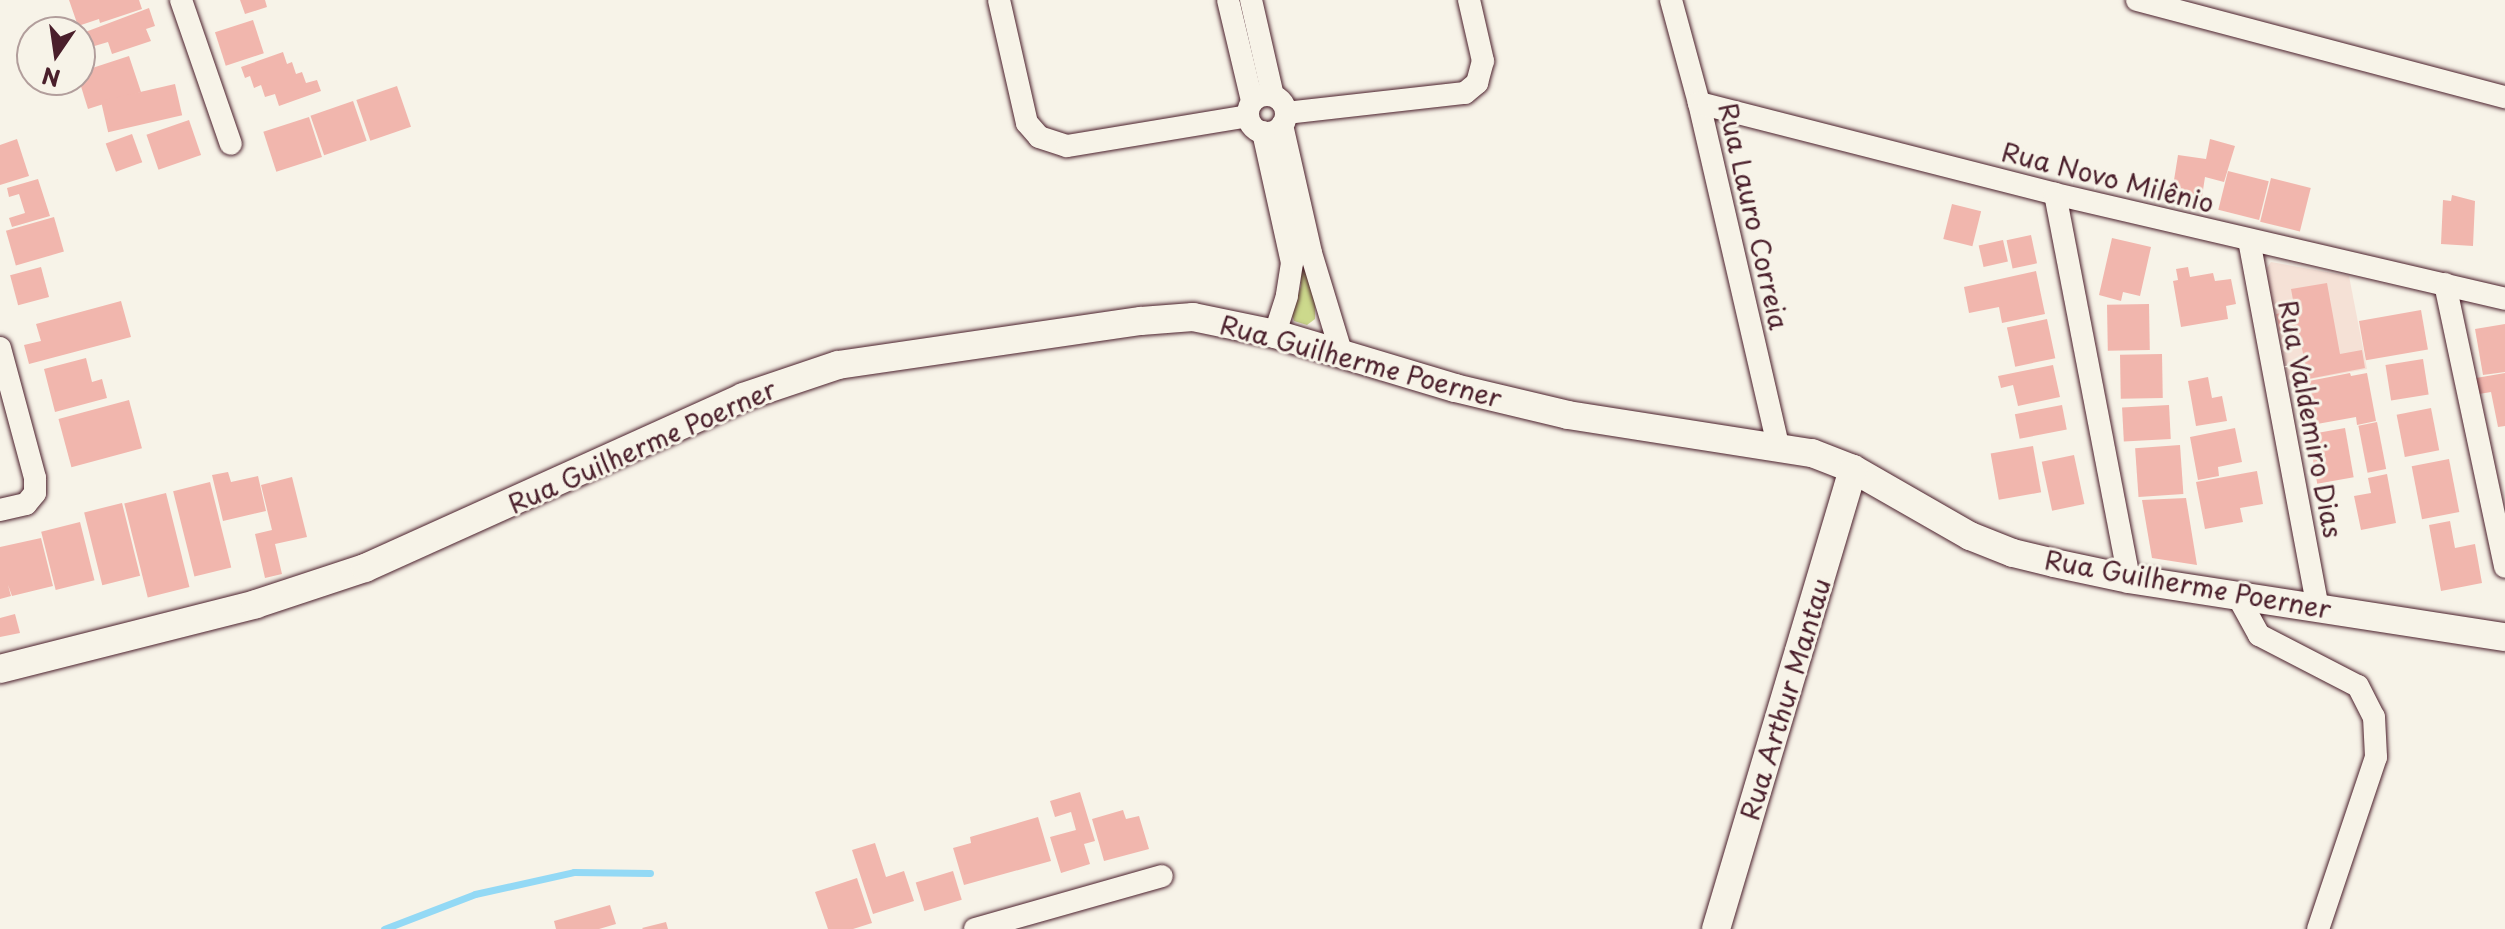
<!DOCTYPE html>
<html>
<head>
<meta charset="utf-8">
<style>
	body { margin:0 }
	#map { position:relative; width:2505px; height:929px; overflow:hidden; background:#f7f3e8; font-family:"Playpen Sans",sans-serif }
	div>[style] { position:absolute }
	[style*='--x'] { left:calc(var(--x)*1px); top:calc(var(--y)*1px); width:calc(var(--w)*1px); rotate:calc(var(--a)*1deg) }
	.built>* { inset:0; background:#f5e1d6 }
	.green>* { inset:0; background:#ccd98c }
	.stream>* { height:7px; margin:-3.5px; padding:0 3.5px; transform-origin:3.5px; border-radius:3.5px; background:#93d9f5 }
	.building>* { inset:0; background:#f1b6ad; transform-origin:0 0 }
	.roads { filter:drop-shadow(0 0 2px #4a1f2b) drop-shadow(0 0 2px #4a1f2b) }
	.minor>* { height:22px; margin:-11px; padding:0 11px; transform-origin:11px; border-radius:11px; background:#f7f3e8 }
	.minor>.ring { margin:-11px; padding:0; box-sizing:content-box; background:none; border:22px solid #f7f3e8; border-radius:50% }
	.tertiary>* { height:28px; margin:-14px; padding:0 14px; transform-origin:14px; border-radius:14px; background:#f7f3e8 }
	span { translate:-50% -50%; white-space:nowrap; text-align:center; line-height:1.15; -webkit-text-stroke:6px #f7f3e8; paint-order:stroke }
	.street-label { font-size:26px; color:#4a1f2b }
	.north { position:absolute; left:16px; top:16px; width:80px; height:80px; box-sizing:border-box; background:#f7f3e8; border:2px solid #b29e9c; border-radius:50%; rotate:193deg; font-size:22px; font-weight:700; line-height:32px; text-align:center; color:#4a1f2b }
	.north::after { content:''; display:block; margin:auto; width:28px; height:36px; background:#4a1f2b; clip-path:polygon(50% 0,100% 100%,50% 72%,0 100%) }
</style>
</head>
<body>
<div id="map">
	<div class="built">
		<i style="clip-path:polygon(2271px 262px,2349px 276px,2367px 369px,2289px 383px,2268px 281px,2267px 268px)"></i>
	</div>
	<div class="green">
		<i style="clip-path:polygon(1276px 146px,1315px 295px,1315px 319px,1307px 325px,1294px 321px,1292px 315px,1301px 286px,1301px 263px)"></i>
	</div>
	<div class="stream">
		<i style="--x:384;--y:929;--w:97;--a:-21"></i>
		<i style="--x:475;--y:894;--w:101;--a:-12.5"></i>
		<i style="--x:574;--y:872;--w:76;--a:0.8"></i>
	</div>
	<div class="building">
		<i style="clip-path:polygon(69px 0,139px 0,142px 9px,100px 23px,99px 19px,78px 26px)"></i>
		<i style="clip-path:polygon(240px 0,265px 0,267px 7px,245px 14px)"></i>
		<i style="clip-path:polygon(149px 8px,155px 26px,146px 29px,151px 41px,112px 54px,108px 42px,81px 50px,80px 34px)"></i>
		<i style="left:253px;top:20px;width:35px;height:40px;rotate:72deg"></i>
		<i style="clip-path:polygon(283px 52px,287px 64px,292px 62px,296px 74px,302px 72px,306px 83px,317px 80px,321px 91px,279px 106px,275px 94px,265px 97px,261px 85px,254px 88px,250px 76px,245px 78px,241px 67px)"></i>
		<i style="clip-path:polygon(129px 56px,141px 92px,88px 109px,79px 80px,80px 72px)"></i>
		<i style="left:175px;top:84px;width:32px;height:76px;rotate:77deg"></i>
		<i style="left:397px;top:86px;width:43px;height:43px;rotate:71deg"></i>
		<i style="left:353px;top:101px;width:42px;height:45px;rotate:71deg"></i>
		<i style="left:309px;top:117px;width:42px;height:48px;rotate:72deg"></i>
		<i style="left:189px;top:120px;width:37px;height:45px;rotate:71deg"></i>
		<i style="left:132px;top:134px;width:30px;height:28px;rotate:70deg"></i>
		<i style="clip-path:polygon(17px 139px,29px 176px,0 185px,0 145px)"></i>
		<i style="clip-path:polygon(2210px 139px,2235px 146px,2224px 182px,2205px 177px,2201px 203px,2171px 199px,2178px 155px,2206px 159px)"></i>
		<i style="left:2228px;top:171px;width:42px;height:40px;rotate:14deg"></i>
		<i style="left:2271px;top:178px;width:41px;height:45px;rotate:14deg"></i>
		<i style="clip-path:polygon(38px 179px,50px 216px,12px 227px,9px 218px,25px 213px,19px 194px,9px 197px,7px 188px)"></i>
		<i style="clip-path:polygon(2452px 195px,2475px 201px,2473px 246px,2441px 244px,2443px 200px,2451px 201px)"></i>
		<i style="left:1952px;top:204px;width:30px;height:36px;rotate:14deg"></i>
		<i style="left:54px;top:217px;width:36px;height:50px;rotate:74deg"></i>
		<i style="left:2031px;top:235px;width:29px;height:25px;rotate:78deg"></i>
		<i style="clip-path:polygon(2112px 238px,2151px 247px,2140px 296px,2123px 292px,2121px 301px,2099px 295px)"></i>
		<i style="left:2003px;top:240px;width:22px;height:25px;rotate:77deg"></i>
		<i style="left:41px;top:267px;width:31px;height:32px;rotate:75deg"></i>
		<i style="clip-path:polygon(2188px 267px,2190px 277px,2213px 273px,2215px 281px,2231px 279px,2236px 304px,2226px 306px,2228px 319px,2181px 327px,2173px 281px,2178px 280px,2176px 269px)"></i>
		<i style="clip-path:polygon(2036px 271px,2045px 314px,2002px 323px,1999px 307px,1969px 313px,1964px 287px)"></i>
		<i style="clip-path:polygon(2327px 283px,2340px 354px,2362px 350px,2365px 368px,2308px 379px,2298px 328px,2280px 332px,2276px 314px,2295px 311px,2291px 289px)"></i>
		<i style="clip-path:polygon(121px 301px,131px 337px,29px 364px,24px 345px,41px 341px,36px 324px)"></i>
		<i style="left:2149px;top:304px;width:46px;height:42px;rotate:89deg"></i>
		<i style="left:2421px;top:310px;width:40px;height:63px;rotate:80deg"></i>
		<i style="left:2047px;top:319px;width:40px;height:41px;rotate:78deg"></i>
		<i style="clip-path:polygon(2505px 324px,2505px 372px,2483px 375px,2475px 329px)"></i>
		<i style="left:2162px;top:354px;width:44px;height:42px;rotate:89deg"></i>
		<i style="clip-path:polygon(86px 358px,92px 382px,102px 379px,107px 398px,55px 412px,44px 369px)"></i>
		<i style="left:2423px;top:359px;width:36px;height:38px;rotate:81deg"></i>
		<i style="clip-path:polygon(2053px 365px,2060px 397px,2018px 406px,2013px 385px,2001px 388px,1998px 376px)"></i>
		<i style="clip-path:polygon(2350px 373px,2351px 376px,2367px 373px,2376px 421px,2357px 425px,2356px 417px,2317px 424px,2309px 381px)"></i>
		<i style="clip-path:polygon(2505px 373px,2505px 426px,2498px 427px,2491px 392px,2479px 394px,2476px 378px)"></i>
		<i style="clip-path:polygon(2208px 377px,2212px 398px,2222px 396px,2227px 421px,2196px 426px,2188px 381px)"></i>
		<i style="left:129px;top:400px;width:50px;height:73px;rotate:75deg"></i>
		<i style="left:2062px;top:405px;width:25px;height:48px;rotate:79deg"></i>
		<i style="left:2169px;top:405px;width:34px;height:47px;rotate:87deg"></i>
		<i style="left:2431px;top:408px;width:43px;height:35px;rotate:79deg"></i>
		<i style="left:2377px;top:422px;width:48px;height:19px;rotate:79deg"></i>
		<i style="clip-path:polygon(2235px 428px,2242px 462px,2218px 467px,2219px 476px,2198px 480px,2190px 437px)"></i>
		<i style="left:2345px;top:428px;width:50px;height:37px;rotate:80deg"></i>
		<i style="left:2180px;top:445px;width:49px;height:45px;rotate:86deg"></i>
		<i style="left:2033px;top:446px;width:47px;height:43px;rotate:80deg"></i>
		<i style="left:2074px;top:455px;width:50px;height:33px;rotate:78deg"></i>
		<i style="left:2449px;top:459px;width:54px;height:38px;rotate:79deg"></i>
		<i style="clip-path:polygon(2257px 471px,2263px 504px,2240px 508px,2243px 522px,2205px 529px,2196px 482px)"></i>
		<i style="clip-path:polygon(228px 472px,231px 482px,258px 476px,266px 511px,223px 521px,212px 475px)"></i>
		<i style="clip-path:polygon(2387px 474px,2396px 523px,2361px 530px,2354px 496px,2371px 493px,2368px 478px)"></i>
		<i style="clip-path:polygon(292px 477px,307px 537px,275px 544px,282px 574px,265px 578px,255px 534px,272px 530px,261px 485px)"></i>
		<i style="left:210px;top:482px;width:88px;height:38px;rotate:76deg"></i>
		<i style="left:166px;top:493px;width:97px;height:43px;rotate:76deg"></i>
		<i style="clip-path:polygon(2186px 498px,2197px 565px,2152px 558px,2142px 500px)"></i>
		<i style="left:122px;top:503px;width:75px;height:39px;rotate:76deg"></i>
		<i style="clip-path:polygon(2450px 521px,2455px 548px,2475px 544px,2482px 583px,2441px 591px,2429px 525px)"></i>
		<i style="left:80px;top:522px;width:60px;height:40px;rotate:76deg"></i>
		<i style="clip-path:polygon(41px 538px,53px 586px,12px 596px,8px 585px,11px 596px,0 599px,0 547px)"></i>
		<i style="clip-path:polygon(15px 614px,20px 633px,0 637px,0 618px)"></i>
		<i style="clip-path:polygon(1080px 792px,1095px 841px,1084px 844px,1090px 864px,1061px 873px,1050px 837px,1076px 830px,1071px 812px,1055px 817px,1050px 801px)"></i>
		<i style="clip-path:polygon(1123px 810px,1126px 819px,1139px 816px,1149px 849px,1104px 861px,1092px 819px)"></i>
		<i style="clip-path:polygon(1038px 817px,1051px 861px,964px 885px,953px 848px,971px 843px,970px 837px)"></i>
		<i style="clip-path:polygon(875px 843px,886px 877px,904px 871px,914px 901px,873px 914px,852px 850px)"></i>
		<i style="left:953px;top:871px;width:30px;height:39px;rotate:73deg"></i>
		<i style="clip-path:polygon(857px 878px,872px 923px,853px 929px,828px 929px,815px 892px)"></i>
		<i style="clip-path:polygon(610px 905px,616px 924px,599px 929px,556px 929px,554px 921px)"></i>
		<i style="clip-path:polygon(666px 922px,668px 929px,643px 929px,642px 928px)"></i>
	</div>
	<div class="roads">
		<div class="minor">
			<i style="--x:181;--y:0;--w:152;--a:70.9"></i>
			<i style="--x:999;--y:0;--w:126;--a:77.2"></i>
			<i style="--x:1027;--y:123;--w:18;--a:49"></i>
			<i style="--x:1039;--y:137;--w:29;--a:18"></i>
			<i style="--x:1067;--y:146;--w:183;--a:-9.4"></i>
			<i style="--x:1228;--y:0;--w:104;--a:76.6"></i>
			<i style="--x:1251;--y:0;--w:98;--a:77.1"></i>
			<i style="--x:1671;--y:0;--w:107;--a:74.8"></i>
			<i style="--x:1699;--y:103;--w:352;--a:77"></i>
			<i style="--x:2137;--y:0;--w:381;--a:14.8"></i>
			<i class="ring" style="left:1248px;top:95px;width:16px;height:16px"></i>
			<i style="--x:1699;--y:103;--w:367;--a:14.3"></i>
			<i style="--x:2055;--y:194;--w:462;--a:13.1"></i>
			<i style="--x:1286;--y:113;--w:180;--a:-6.4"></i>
			<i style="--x:1465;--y:93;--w:16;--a:-40"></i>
			<i style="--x:1477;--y:83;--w:23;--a:-75"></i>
			<i style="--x:1483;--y:61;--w:63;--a:-102.9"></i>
			<i style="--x:1282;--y:125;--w:131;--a:77.2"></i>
			<i style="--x:1311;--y:253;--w:103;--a:73.1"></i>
			<i style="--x:1263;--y:132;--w:134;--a:77.5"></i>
			<i style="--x:1292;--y:263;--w:33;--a:99"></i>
			<i style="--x:1287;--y:296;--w:40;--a:108"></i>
			<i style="--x:2055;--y:194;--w:392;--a:79.1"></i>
			<i style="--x:2249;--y:240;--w:373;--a:79.4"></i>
			<i style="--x:2445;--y:284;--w:289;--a:78"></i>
			<i style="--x:0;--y:348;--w:135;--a:74.9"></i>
			<i style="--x:35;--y:478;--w:15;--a:90"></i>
			<i style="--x:35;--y:493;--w:14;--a:129"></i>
			<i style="--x:26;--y:504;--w:27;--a:167"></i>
			<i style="--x:2237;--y:595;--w:46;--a:61.2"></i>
			<i style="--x:2259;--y:635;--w:111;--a:27.3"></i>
			<i style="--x:2358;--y:686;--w:35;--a:63"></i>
			<i style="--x:2374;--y:717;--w:40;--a:87.1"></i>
			<i style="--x:2376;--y:757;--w:182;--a:108.6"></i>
			<i style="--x:975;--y:929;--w:194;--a:-15.8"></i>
		</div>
		<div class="tertiary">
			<i style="--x:0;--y:669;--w:264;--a:-14.2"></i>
			<i style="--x:256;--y:604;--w:115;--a:-18.3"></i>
			<i style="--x:365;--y:568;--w:415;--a:-24.3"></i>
			<i style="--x:743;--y:397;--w:100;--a:-18.6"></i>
			<i style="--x:838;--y:365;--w:306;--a:-8.3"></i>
			<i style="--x:1141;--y:321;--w:52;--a:-4.4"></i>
			<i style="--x:1193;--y:317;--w:84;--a:11.7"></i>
			<i style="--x:1275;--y:334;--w:188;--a:16.7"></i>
			<i style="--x:1455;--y:388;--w:116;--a:13.4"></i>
			<i style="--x:1568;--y:415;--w:247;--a:8.9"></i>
			<i style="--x:1812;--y:453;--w:44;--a:21.3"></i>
			<i style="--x:1853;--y:469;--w:135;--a:29.8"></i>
			<i style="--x:1970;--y:536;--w:46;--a:21.6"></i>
			<i style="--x:2013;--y:553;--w:42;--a:13.7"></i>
			<i style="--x:2054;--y:563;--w:77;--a:12"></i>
			<i style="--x:2129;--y:579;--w:380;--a:8.8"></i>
			<i style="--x:1716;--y:929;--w:480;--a:-73.4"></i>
		</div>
	</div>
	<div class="street-label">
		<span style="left:2108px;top:177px;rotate:14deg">Rua Novo Milênio</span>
		<span style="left:1754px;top:216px;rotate:77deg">Rua Lauro Correia</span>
		<span style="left:1361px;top:361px;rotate:15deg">Rua Guilherme Poerner</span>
		<span style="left:2311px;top:419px;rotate:79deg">Rua Valdemiro Dias</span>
		<span style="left:642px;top:446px;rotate:-24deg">Rua Guilherme Poerner</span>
		<span style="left:2188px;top:584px;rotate:10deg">Rua Guilherme Poerner</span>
		<span style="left:1785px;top:699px;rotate:-73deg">Rua Arthur Mantau</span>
	</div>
	<div class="north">N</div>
</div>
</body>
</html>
